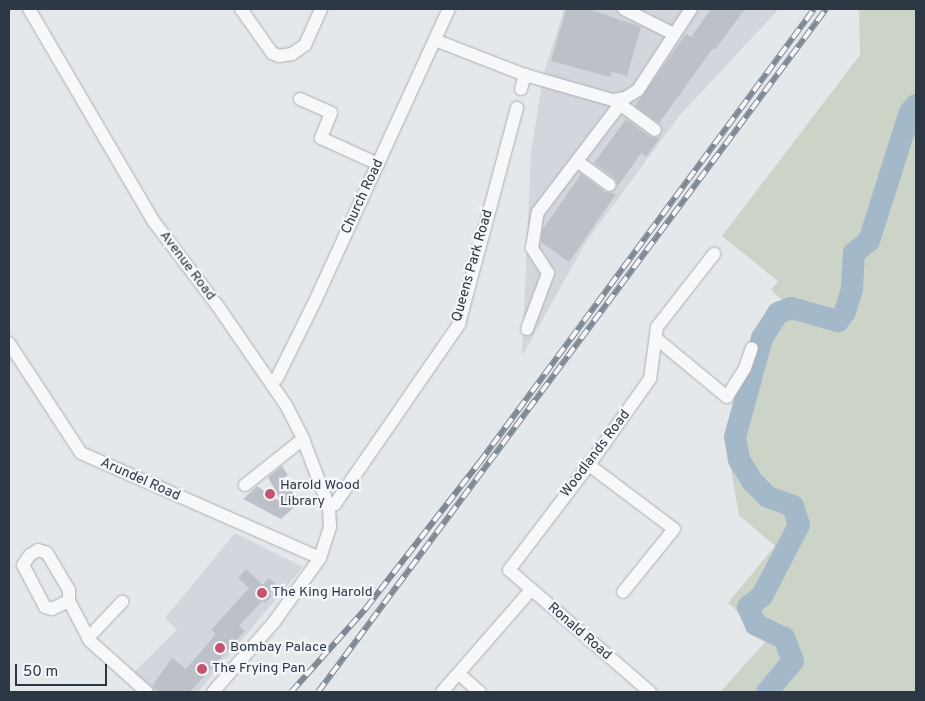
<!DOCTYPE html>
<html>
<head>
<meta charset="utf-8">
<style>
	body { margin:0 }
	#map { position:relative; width:925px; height:701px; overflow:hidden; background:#e5e8eb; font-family:Overpass,sans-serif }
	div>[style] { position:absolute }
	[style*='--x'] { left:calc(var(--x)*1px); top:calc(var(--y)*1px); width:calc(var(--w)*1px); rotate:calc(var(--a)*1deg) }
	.built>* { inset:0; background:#d3d7dd }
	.green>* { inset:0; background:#cbd4c6 }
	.river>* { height:22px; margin:-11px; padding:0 11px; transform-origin:11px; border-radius:11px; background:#a3b8c8 }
	.building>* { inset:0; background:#bcc1c8 }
	.roads { filter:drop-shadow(0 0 1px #aaafb5) drop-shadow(0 0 1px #aaafb5) }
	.minor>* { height:12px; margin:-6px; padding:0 6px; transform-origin:6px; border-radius:6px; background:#f7f8fa }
	.rail>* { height:5.5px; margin-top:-2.75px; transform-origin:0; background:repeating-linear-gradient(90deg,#f4f6f9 0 11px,#7f8994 0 22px); box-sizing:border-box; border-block:1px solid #7f8994 }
	.dots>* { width:14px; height:14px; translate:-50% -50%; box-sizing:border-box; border:2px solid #f4f6f9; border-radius:50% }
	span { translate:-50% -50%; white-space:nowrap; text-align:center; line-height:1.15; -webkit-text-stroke:4.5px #f4f6f9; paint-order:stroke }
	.street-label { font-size:14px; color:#2d3743 }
	.poi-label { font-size:14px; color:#2d3743 }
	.left { translate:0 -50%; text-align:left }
	.frame { position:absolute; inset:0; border:10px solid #2d3743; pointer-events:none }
	.scale { position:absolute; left:15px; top:664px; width:92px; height:22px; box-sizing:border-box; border:2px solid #2d3743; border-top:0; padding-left:6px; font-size:15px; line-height:18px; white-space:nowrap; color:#2d3743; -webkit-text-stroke:4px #f4f6f9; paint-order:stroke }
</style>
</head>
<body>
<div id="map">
	<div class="built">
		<i style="clip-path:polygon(564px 9px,779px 9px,680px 115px,586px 242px,522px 356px,531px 151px,544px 72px)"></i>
		<i style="clip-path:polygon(235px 533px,303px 567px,198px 692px,139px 692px,133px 673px,177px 630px,165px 618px)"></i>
	</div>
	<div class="green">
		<i style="clip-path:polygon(859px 9px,916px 9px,916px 692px,720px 692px,768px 639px,728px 603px,775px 546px,739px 515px,725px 436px,761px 330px,771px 312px,783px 301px,771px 290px,778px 281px,722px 236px,860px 55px)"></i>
	</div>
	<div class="river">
		<i style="--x:767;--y:692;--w:40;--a:-50"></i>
		<i style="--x:793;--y:661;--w:25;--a:-111"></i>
		<i style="--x:784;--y:638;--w:31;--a:-155"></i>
		<i style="--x:756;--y:625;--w:20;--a:-114"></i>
		<i style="--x:748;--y:607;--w:18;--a:-38"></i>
		<i style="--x:762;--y:596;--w:80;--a:-62.5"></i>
		<i style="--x:799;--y:525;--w:20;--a:-108"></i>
		<i style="--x:793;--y:506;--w:27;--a:-160"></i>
		<i style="--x:768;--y:497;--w:23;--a:-135"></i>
		<i style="--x:752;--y:481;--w:26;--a:-121"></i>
		<i style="--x:739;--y:459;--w:22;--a:-100"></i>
		<i style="--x:735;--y:437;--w:103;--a:-74.7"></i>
		<i style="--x:762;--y:338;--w:30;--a:-57"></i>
		<i style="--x:778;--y:313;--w:14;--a:-21"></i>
		<i style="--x:791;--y:308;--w:49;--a:15.5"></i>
		<i style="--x:838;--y:321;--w:11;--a:-52"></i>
		<i style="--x:845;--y:312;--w:24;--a:-73"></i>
		<i style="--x:852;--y:289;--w:36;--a:-87"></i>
		<i style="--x:854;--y:253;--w:19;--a:-39"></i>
		<i style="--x:869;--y:241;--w:135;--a:-72.4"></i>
		<i style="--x:910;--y:112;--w:9;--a:-49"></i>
	</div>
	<div class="building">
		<i style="clip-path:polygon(566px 9px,589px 9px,641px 27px,627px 76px,612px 72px,610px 77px,551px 61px)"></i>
		<i style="clip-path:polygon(711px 9px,745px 9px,715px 50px,713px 48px,659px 123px,635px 106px,686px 34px,691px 37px)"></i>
		<i style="clip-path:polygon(626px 119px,650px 137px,660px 138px,646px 157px,641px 153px,618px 186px,615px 178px,594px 163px)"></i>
		<i style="clip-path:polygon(581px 174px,605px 192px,616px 194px,569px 262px,541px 242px,543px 229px)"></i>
		<i style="clip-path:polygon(282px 466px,288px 475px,284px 478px,299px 503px,281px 519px,243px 499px,257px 486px,282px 503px,268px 477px)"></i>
		<i style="clip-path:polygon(246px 569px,263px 585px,269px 578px,277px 585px,269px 593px,272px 596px,265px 603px,262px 601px,239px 626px,245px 631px,190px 692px,159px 692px,152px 686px,172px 658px,186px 669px,216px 634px,211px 630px,249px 588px,238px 578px)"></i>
	</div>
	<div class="roads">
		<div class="minor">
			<i style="--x:29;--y:9;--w:247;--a:59.6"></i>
			<i style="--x:154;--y:222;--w:104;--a:52.8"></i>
			<i style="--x:217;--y:305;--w:121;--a:55.4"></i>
			<i style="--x:286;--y:405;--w:38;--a:63"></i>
			<i style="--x:303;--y:439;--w:73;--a:69.1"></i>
			<i style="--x:329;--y:507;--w:20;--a:87"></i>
			<i style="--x:330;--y:527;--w:33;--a:108"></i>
			<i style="--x:320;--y:558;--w:79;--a:125.7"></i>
			<i style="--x:274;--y:622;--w:93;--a:131.1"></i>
			<i style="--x:241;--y:9;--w:54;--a:54.8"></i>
			<i style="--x:272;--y:53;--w:8;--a:23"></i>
			<i style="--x:279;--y:56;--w:13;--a:-9"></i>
			<i style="--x:292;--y:54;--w:16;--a:-35"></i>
			<i style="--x:305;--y:45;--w:39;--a:-66"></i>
			<i style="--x:624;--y:9;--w:56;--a:26.6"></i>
			<i style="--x:435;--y:40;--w:97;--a:21.3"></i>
			<i style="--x:525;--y:75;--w:91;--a:15.9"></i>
			<i style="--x:613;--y:100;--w:12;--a:-9"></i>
			<i style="--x:625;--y:98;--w:15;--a:-32"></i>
			<i style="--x:638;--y:90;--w:97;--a:-56.8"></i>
			<i style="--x:521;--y:89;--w:15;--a:-74"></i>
			<i style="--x:300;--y:99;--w:34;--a:24"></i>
			<i style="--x:331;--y:113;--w:27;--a:112"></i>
			<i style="--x:321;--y:138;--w:63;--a:24.5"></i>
			<i style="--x:621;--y:105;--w:42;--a:36.3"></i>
			<i style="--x:578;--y:162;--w:39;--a:36"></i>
			<i style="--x:527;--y:329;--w:60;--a:-69.4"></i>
			<i style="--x:548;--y:273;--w:30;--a:-123"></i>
			<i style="--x:532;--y:248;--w:36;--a:-81"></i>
			<i style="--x:538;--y:212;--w:143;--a:-52.7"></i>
			<i style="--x:658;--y:340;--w:89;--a:39.6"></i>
			<i style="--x:727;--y:397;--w:34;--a:-58"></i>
			<i style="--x:745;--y:368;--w:21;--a:-71"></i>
			<i style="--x:9;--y:343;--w:131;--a:56.8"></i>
			<i style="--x:81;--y:453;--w:261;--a:23.7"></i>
			<i style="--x:271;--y:382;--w:7;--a:-34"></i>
			<i style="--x:277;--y:378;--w:88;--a:-63.7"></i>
			<i style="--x:316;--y:299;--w:319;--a:-65.4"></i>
			<i style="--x:589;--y:465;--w:106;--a:37"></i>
			<i style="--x:674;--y:529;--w:81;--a:129"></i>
			<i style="--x:245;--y:485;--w:74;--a:-38.4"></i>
			<i style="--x:329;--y:507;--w:7;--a:-27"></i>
			<i style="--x:335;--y:504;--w:219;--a:-55.4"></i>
			<i style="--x:459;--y:324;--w:224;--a:-75"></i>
			<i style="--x:69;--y:601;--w:19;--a:155"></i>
			<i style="--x:52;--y:609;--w:7;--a:-164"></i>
			<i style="--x:45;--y:607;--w:47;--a:-117.6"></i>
			<i style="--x:23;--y:565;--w:12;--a:-55"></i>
			<i style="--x:30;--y:555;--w:9;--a:-32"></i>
			<i style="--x:38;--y:550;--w:9;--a:18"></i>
			<i style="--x:47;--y:553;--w:43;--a:59.3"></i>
			<i style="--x:69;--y:590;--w:11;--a:90"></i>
			<i style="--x:69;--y:601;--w:45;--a:62.3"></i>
			<i style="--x:90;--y:641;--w:76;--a:41.8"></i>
			<i style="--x:88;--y:638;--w:50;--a:-46.6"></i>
			<i style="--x:459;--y:674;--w:28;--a:41"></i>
			<i style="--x:442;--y:692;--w:135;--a:-48.9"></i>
			<i style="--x:650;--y:692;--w:186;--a:-139.1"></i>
			<i style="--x:509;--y:570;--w:132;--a:-52.7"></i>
			<i style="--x:589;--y:465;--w:105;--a:-54.7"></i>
			<i style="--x:650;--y:379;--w:52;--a:-82.3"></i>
			<i style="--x:657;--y:327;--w:93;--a:-52"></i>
		</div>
	</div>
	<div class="rail">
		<i style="--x:291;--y:692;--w:113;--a:-48.2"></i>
		<i style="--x:366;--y:608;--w:184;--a:-52.1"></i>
		<i style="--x:479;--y:463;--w:564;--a:-53.58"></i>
		<i style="--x:318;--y:692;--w:851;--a:-53.36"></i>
	</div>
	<div class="dots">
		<i style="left:270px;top:494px;background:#c5546f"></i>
		<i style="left:262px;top:593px;background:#c5546f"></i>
		<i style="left:220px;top:648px;background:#c5546f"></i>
		<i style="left:202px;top:669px;background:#c5546f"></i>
	</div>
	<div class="street-label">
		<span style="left:363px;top:197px;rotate:-65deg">Church Road</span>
		<span style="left:187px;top:266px;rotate:53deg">Avenue Road</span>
		<span style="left:473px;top:266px;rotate:-74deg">Queens Park Road</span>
		<span style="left:596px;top:454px;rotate:-53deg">Woodlands Road</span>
		<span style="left:140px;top:480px;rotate:24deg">Arundel Road</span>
		<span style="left:579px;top:632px;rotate:41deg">Ronald Road</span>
	</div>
	<div class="poi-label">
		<span class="left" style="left:280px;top:494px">Harold Wood<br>Library</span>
		<span class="left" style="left:272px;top:593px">The King Harold</span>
		<span class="left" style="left:230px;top:648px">Bombay Palace</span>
		<span class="left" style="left:212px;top:669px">The Frying Pan</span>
	</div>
	<div class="frame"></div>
	<div class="scale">50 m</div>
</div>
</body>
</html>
